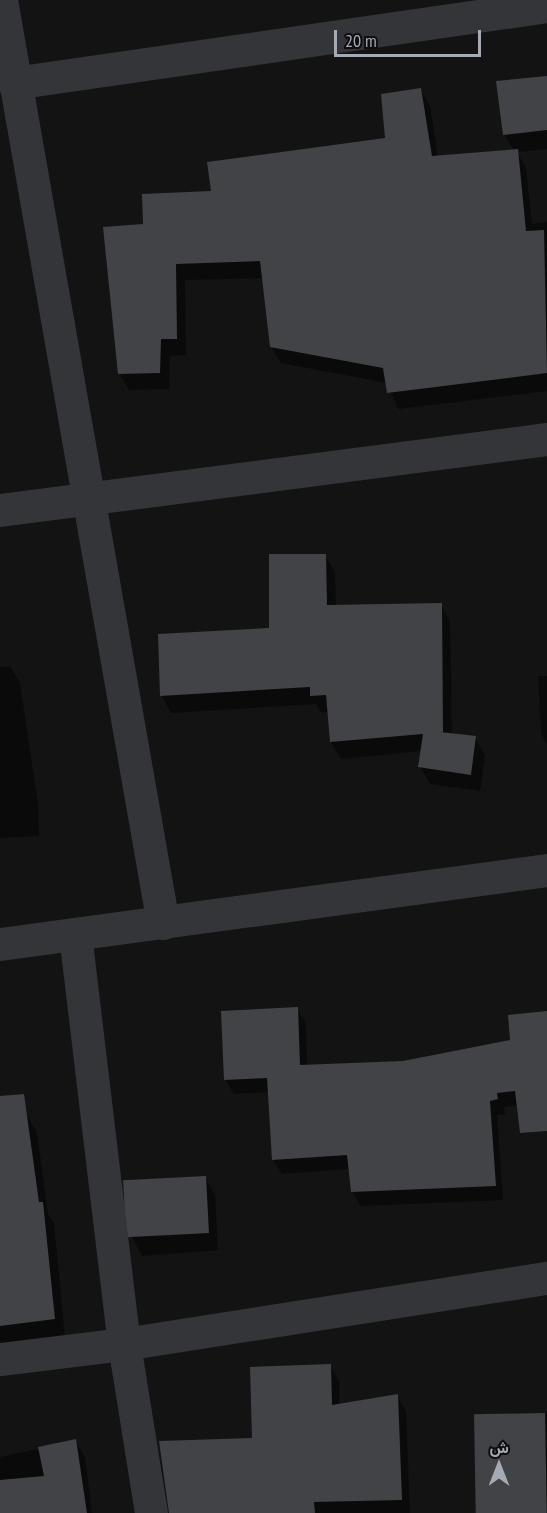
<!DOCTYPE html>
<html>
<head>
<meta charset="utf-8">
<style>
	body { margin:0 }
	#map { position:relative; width:547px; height:1513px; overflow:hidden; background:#131314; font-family:"PT Sans Narrow",Vazirmatn,sans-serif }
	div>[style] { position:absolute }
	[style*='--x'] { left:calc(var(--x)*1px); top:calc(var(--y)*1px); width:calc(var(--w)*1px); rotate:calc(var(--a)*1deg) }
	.shadow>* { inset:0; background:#0007; transform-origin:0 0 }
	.building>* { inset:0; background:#424347; transform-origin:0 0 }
	.minor>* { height:33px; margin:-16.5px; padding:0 16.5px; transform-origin:16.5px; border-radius:16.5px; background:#343539 }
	span { translate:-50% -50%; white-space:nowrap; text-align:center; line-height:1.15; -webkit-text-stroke:5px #0e0e0f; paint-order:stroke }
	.north { position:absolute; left:469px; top:1435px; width:60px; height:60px; -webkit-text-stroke:4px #0e0e0f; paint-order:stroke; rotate:0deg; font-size:16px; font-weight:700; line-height:24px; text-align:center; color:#a5abb4 }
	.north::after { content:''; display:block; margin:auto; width:21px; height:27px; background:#a5abb4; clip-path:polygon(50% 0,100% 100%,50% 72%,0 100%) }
	.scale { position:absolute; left:334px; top:30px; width:147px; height:27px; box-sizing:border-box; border:3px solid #a5abb4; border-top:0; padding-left:8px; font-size:18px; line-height:21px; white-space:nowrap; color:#a5abb4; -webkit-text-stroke:4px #0e0e0f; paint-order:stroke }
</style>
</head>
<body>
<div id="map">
	<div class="shadow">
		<i style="clip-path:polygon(547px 77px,547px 149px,517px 152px,526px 168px,532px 224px,547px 222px,547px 391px,398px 409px,387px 383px,281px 363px,271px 347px,263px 278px,185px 280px,186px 355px,170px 356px,169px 389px,129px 390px,119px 373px,144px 226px,213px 193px,387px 140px,420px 89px,430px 106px,438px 157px,514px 151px,504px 134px)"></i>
		<i style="clip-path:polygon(325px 555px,335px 572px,336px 606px,441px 605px,450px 622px,452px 735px,475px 738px,485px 755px,480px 791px,430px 784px,420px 767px,422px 751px,341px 759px,331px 742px,329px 712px,321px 712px,316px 704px,171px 713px,162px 696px,270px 630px)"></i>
		<i style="clip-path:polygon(10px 666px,20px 683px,38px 804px,39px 836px,0 838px,0 667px)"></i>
		<i style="clip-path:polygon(538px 676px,547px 676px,547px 744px,541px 734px)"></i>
		<i style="clip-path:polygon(297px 1009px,306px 1023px,307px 1066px,403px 1063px,512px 1041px,547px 1013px,547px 1102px,504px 1107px,505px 1114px,497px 1115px,503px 1200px,361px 1206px,352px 1192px,350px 1169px,282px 1174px,273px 1160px,270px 1092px,234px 1094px,225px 1079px)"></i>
		<i style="clip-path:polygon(26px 1113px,37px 1133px,48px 1214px,54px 1223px,65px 1338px,0 1347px,0 1116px)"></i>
		<i style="clip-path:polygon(205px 1177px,215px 1195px,218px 1250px,142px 1256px,132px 1237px)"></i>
		<i style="clip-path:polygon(330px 1366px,339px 1381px,339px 1405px,397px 1396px,406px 1411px,410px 1513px,171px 1513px)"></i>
		<i style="left:547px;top:1414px;width:99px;height:71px;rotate:90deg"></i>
		<i style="clip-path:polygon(75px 1441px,85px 1457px,92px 1513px,0 1513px,0 1457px)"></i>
	</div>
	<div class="building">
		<i style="clip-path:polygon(547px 76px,547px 130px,503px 135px,496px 81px)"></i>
		<i style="clip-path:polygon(421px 88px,432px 156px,518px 149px,526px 231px,544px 230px,547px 373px,387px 393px,383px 368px,270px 347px,260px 261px,176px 264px,177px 339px,161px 339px,160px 373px,118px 374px,103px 227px,143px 224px,142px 194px,211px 191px,207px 162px,385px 138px,381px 94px)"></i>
		<i style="clip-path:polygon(269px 554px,326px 554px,327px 605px,442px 603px,443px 732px,440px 732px,476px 736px,471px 775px,418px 767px,423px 734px,330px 742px,326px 695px,310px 696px,310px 687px,160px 696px,158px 634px,269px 628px)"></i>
		<i style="clip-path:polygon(298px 1007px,300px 1065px,403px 1061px,510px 1040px,508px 1015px,547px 1011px,547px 1131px,520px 1133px,515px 1091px,497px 1093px,498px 1099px,490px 1101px,496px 1186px,351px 1192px,347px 1155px,272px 1160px,267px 1078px,224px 1080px,221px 1011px)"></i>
		<i style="clip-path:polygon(24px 1094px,39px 1202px,43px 1202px,55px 1319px,0 1326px,0 1096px)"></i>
		<i style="left:206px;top:1176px;width:57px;height:83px;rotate:87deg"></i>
		<i style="clip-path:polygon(331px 1364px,332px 1405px,398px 1394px,402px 1500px,314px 1502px,315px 1513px,169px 1513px,159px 1441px,252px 1438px,250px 1367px)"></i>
		<i style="left:545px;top:1413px;width:100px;height:71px;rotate:89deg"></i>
		<i style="clip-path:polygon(76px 1439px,87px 1513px,0 1513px,0 1480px,44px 1476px,38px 1447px)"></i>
	</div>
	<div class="minor">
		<i style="--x:1;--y:0;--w:937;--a:80.05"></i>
		<i style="--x:14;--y:83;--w:539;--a:-8.22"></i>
		<i style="--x:0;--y:510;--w:552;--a:-7.4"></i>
		<i style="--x:75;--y:934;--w:413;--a:83.2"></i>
		<i style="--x:124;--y:1344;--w:171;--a:80.9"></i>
		<i style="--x:0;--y:944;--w:552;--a:-7.7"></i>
		<i style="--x:0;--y:1359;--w:125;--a:-6.9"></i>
		<i style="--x:124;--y:1344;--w:428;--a:-8.9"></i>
	</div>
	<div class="north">ش</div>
	<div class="scale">20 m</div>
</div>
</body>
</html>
